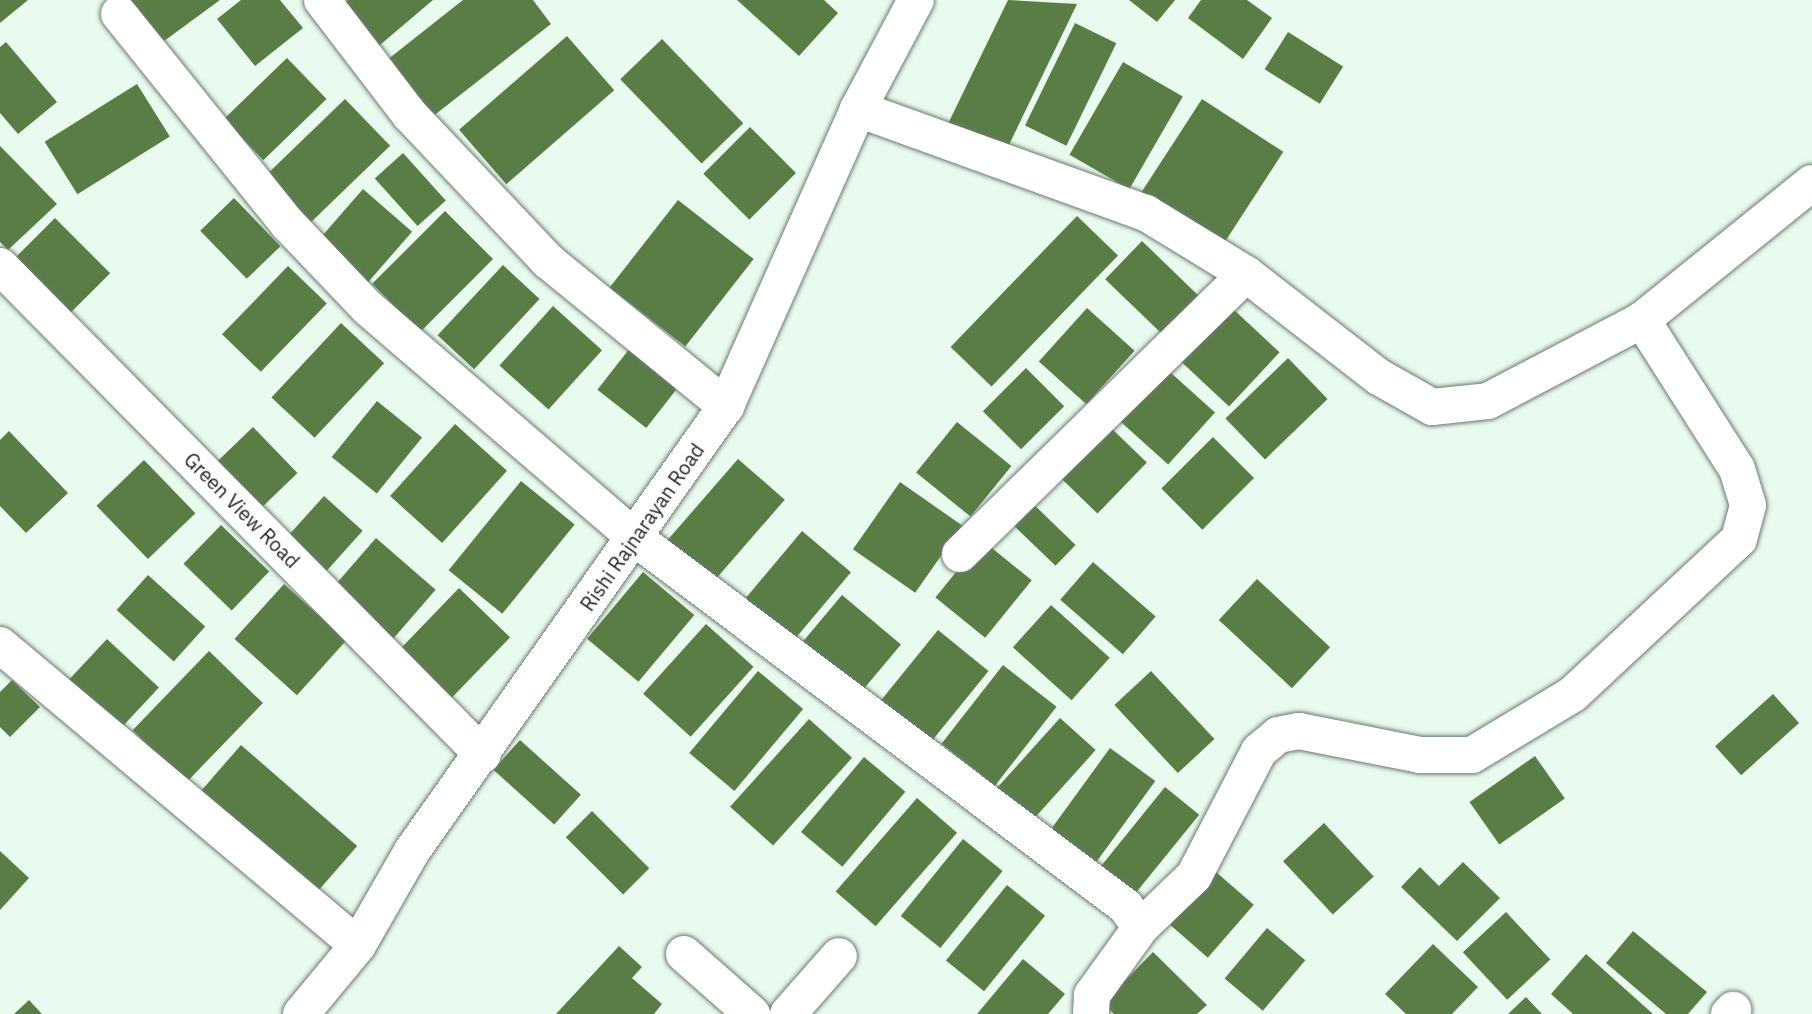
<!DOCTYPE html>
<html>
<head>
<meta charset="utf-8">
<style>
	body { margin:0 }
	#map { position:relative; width:1812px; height:1014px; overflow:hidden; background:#e9faee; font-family:"IBM Plex Sans",sans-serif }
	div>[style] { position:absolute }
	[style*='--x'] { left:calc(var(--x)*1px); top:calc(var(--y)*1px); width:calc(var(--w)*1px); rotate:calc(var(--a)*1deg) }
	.building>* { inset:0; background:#5a7d46; transform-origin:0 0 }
	.roads { filter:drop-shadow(0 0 2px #6a796f) drop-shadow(0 0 2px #6a796f) }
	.street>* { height:36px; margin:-18px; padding:0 18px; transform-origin:18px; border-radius:18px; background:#fff }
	span { translate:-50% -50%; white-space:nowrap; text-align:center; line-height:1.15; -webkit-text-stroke:8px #fff; paint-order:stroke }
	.street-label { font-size:20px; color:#1d241f }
</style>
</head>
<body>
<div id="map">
	<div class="building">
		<i style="clip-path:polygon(0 0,28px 0,0 23px)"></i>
		<i style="clip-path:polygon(127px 0,220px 0,160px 44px)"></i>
		<i style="clip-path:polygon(241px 0,280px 0,303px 28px,255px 66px,217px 19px)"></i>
		<i style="clip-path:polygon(348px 0,433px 0,374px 50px,338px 8px)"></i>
		<i style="clip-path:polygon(463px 0,533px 0,551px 24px,432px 117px,387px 60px)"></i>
		<i style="clip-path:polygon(737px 0,824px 0,838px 13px,799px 56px)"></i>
		<i style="clip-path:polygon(1008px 0,1077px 4px,1006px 151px,944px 132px)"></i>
		<i style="clip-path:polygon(1129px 0,1175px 0,1157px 22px)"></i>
		<i style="clip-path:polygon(1201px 0,1247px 0,1272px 18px,1243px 59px,1188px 18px)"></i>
		<i style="left:1075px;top:23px;width:46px;height:114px;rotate:26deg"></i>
		<i style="left:1288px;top:32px;width:65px;height:44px;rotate:32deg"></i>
		<i style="left:567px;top:36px;width:72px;height:143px;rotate:49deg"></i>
		<i style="left:662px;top:39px;width:117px;height:58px;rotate:46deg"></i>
		<i style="clip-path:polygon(6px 42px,57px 102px,18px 134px,0 113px,0 47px)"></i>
		<i style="left:287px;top:58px;width:57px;height:88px;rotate:46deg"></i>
		<i style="left:1123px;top:62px;width:69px;height:107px;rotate:30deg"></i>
		<i style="left:137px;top:84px;width:62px;height:109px;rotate:58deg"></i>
		<i style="left:345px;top:99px;width:65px;height:112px;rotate:46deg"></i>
		<i style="left:1202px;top:99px;width:97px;height:111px;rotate:33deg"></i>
		<i style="left:750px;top:127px;width:65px;height:66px;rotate:45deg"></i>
		<i style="clip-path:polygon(0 146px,57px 204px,8px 250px,0 242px)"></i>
		<i style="left:403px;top:153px;width:64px;height:38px;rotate:48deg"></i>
		<i style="left:363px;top:189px;width:65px;height:74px;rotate:41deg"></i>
		<i style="left:234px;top:198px;width:67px;height:47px;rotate:46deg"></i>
		<i style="left:678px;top:200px;width:96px;height:111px;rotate:38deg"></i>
		<i style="left:445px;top:211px;width:68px;height:103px;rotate:45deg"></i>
		<i style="left:1077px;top:216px;width:57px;height:182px;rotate:44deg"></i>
		<i style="left:55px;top:218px;width:78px;height:62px;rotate:45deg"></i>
		<i style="left:1142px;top:241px;width:78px;height:53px;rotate:44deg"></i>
		<i style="left:503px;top:265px;width:50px;height:96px;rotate:43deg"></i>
		<i style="left:288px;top:266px;width:54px;height:95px;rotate:44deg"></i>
		<i style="left:553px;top:306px;width:66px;height:80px;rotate:42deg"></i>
		<i style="left:1087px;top:308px;width:64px;height:72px;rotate:42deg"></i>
		<i style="left:1232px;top:308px;width:65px;height:74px;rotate:43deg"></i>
		<i style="left:341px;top:323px;width:59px;height:102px;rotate:43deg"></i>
		<i style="left:630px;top:348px;width:62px;height:53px;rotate:38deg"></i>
		<i style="left:1288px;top:358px;width:57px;height:87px;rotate:46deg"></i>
		<i style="left:1160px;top:363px;width:74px;height:70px;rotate:42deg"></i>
		<i style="left:1026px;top:368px;width:54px;height:61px;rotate:45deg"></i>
		<i style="left:377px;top:401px;width:58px;height:72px;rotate:39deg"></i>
		<i style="left:957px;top:422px;width:70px;height:65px;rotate:39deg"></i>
		<i style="left:455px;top:424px;width:70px;height:97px;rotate:42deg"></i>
		<i style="left:1108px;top:425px;width:54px;height:71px;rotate:44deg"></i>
		<i style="left:253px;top:427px;width:64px;height:58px;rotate:46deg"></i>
		<i style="clip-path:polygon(9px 431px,68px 493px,26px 533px,0 506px,0 440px)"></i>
		<i style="left:1213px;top:437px;width:58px;height:73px;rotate:45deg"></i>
		<i style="left:738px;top:459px;width:62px;height:115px;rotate:41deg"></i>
		<i style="left:144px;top:460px;width:74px;height:66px;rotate:46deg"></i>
		<i style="left:521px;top:481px;width:69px;height:115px;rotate:39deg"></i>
		<i style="left:900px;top:482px;width:76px;height:82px;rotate:35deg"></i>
		<i style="left:324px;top:496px;width:52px;height:61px;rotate:42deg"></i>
		<i style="left:1026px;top:497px;width:69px;height:29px;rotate:44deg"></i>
		<i style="left:221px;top:525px;width:67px;height:54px;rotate:44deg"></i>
		<i style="left:802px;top:531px;width:64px;height:89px;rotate:40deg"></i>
		<i style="left:376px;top:538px;width:79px;height:66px;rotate:41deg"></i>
		<i style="left:982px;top:540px;width:64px;height:74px;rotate:39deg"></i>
		<i style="left:1093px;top:562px;width:83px;height:50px;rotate:41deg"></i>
		<i style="left:643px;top:572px;width:67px;height:87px;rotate:40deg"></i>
		<i style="left:148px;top:575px;width:77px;height:47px;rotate:42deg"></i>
		<i style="left:1257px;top:579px;width:100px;height:56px;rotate:43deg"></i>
		<i style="left:284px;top:584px;width:84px;height:74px;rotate:42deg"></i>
		<i style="left:459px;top:588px;width:71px;height:85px;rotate:44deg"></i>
		<i style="left:842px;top:595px;width:77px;height:60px;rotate:40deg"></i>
		<i style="left:1051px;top:605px;width:79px;height:57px;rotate:42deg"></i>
		<i style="left:706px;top:624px;width:64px;height:94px;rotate:42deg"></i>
		<i style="left:938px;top:630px;width:65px;height:93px;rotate:39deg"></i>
		<i style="left:107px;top:639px;width:71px;height:62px;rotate:43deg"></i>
		<i style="left:209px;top:651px;width:75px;height:110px;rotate:44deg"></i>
		<i style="left:1003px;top:665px;width:68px;height:100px;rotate:38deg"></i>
		<i style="left:758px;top:671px;width:59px;height:107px;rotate:40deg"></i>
		<i style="left:1151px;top:671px;width:93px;height:50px;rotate:47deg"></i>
		<i style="clip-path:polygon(12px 680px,40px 707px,10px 737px,0 727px,0 692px)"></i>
		<i style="left:1773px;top:694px;width:39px;height:78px;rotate:48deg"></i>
		<i style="left:1060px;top:718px;width:48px;height:98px;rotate:42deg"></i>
		<i style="left:809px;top:719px;width:58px;height:118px;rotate:42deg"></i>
		<i style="left:520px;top:740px;width:82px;height:40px;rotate:42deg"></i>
		<i style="left:241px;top:745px;width:154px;height:65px;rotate:41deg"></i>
		<i style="left:1110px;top:748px;width:56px;height:105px;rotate:36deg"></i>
		<i style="left:1535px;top:756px;width:52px;height:80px;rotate:55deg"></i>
		<i style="left:864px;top:757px;width:54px;height:98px;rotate:40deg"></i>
		<i style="left:1165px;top:787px;width:44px;height:108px;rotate:39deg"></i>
		<i style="left:917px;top:798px;width:53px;height:124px;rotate:41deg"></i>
		<i style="left:592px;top:811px;width:81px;height:37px;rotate:45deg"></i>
		<i style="left:1324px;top:823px;width:73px;height:56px;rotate:47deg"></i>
		<i style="left:963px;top:839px;width:51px;height:99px;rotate:39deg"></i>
		<i style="clip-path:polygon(0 851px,29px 878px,0 910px)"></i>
		<i style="clip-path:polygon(1463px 862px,1500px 898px,1457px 941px,1401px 887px,1420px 867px,1439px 886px)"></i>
		<i style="left:1216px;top:872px;width:50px;height:70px;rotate:41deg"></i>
		<i style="left:1007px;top:885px;width:49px;height:97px;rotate:39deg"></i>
		<i style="left:1506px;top:912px;width:65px;height:59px;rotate:47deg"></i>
		<i style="left:1267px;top:928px;width:50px;height:66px;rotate:40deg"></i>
		<i style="clip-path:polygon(1633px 931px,1707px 992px,1688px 1014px,1666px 1014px,1606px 963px)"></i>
		<i style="clip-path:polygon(1433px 944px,1478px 987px,1452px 1014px,1406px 1014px,1385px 994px)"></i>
		<i style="clip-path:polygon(619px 946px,642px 967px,632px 978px,662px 1004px,654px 1014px,556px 1014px)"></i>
		<i style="clip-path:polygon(1153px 952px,1207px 1005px,1197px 1014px,1114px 1014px,1103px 1003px)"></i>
		<i style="clip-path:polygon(1586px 954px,1653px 1014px,1573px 1014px,1551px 994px)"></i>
		<i style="clip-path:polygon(1023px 959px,1065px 994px,1048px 1014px,977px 1014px)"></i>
		<i style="clip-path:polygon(1526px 997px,1542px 1014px,1508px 1014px)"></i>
		<i style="clip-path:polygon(29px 1000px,42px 1014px,14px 1014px)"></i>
	</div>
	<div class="roads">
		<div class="street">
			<i style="--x:322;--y:0;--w:145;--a:52.6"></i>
			<i style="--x:410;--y:115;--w:201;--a:46.6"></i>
			<i style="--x:548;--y:261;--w:230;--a:39.2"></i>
			<i style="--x:119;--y:14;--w:270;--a:51.2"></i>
			<i style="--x:288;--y:224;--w:116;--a:46.4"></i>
			<i style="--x:368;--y:308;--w:352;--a:40.7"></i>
			<i style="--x:635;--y:538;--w:613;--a:36.91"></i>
			<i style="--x:1125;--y:906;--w:26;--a:53"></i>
			<i style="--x:1141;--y:927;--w:84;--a:125.8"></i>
			<i style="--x:1092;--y:995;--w:19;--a:93"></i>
			<i style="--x:858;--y:109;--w:306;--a:19.9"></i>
			<i style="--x:1146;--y:213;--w:117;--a:31.4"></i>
			<i style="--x:1246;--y:274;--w:168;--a:37.8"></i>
			<i style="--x:1379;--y:377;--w:61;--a:29.5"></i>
			<i style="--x:1432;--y:407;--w:56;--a:-6.1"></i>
			<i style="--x:1488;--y:401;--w:174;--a:-27.7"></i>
			<i style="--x:1642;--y:320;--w:218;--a:-38.9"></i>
			<i style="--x:0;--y:266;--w:687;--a:45.35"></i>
			<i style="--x:960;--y:554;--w:400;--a:-44.4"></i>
			<i style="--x:0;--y:645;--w:467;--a:40"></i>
			<i style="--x:1141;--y:927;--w:74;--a:-43.9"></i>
			<i style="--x:1194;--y:876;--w:141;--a:-62.5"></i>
			<i style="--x:1259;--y:751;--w:25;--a:-40"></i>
			<i style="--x:1278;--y:735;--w:21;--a:-11"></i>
			<i style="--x:1299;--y:731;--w:123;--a:11.2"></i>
			<i style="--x:1420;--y:755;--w:52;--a:0"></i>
			<i style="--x:1472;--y:755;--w:118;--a:-31.1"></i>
			<i style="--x:1573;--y:694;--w:227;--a:-43"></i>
			<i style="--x:1739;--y:539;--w:35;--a:-75"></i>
			<i style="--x:1748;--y:505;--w:38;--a:-107"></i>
			<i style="--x:1737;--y:469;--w:177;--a:-122.5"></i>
			<i style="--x:684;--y:954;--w:91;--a:41.4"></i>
			<i style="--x:301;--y:1014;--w:89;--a:-50.4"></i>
			<i style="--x:358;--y:945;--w:108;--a:-60.1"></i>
			<i style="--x:412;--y:851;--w:545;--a:-54.79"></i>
			<i style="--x:726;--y:406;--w:325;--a:-66"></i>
			<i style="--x:858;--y:109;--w:123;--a:-62"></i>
			<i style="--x:788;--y:1014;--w:77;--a:-48.7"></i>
			<i style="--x:1729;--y:1014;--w:6;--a:-45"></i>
		</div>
	</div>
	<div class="street-label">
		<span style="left:242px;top:510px;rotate:45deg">Green View Road</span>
		<span style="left:642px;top:527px;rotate:-55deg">Rishi Rajnarayan Road</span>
	</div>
</div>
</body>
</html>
